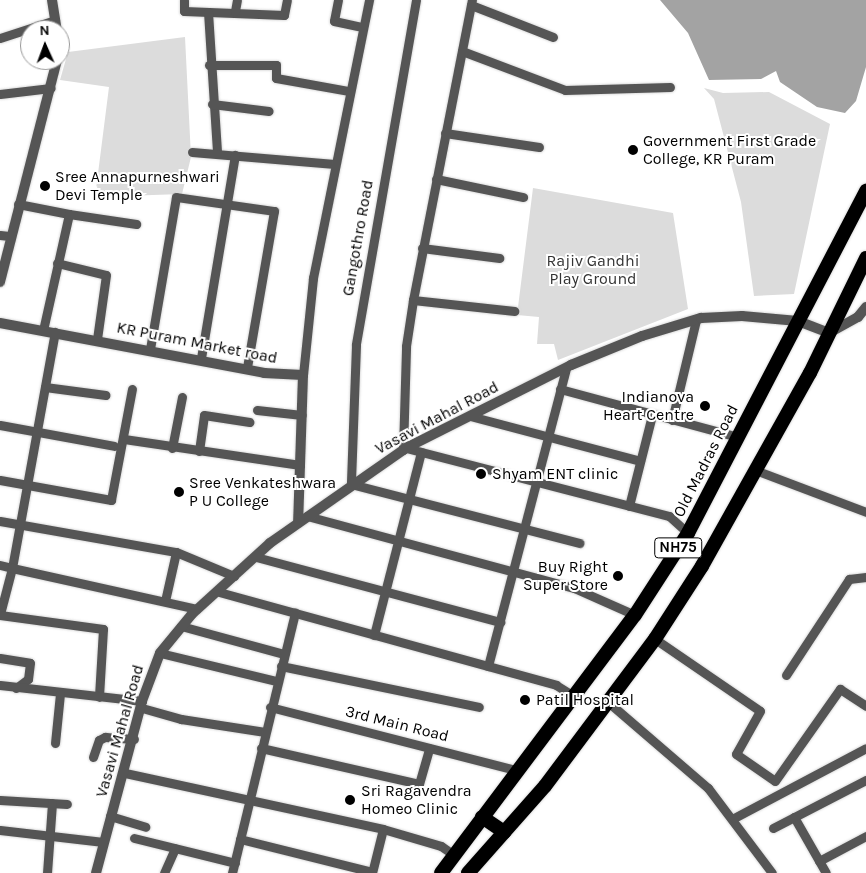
<!DOCTYPE html>
<html>
<head>
<meta charset="utf-8">
<style>
	body { margin:0 }
	#map { position:relative; width:866px; height:873px; overflow:hidden; background:#fff; font-family:Karla,sans-serif }
	div>[style] { position:absolute }
	[style*='--x'] { left:calc(var(--x)*1px); top:calc(var(--y)*1px); width:calc(var(--w)*1px); rotate:calc(var(--a)*1deg) }
	.green>* { inset:0; background:#dcdcdc }
	.water>* { inset:0; background:#a3a3a3 }
	.roads { filter:drop-shadow(0 0 1px #dbdbdb) drop-shadow(0 0 1px #dbdbdb) }
	.minor>* { height:9px; margin:-4.5px; padding:0 4.5px; transform-origin:4.5px; border-radius:4.5px; background:#555 }
	.tertiary>* { height:10px; margin:-5px; padding:0 5px; transform-origin:5px; border-radius:5px; background:#555 }
	.trunk>* { height:14px; margin:-7px; padding:0 7px; transform-origin:7px; border-radius:7px; background:#000 }
	.dots>* { width:14px; height:14px; translate:-50% -50%; box-sizing:border-box; border:2px solid #fff; border-radius:50% }
	span { translate:-50% -50%; white-space:nowrap; text-align:center; line-height:1.15; -webkit-text-stroke:4px #fff; paint-order:stroke }
	.shield-label span { padding:1px 4px; background:#fff; border:1px solid; border-radius:4px; -webkit-text-stroke-width:0 }
	.shield-label { font-size:15px; color:#000; font-weight:700 }
	.poi-label { font-size:16px; color:#000 }
	.left { translate:0 -50%; text-align:left }
	.right { translate:-100% -50%; text-align:right }
	.street-label { font-size:16px; color:#000 }
	.park-label { font-size:16px; color:#333 }
	.north { position:absolute; left:20px; top:20px; width:50px; height:50px; box-sizing:border-box; background:#fff; border:1px solid #999; border-radius:50%; rotate:358deg; font-size:14px; font-weight:700; line-height:20px; text-align:center; color:#000 }
	.north::after { content:''; display:block; margin:auto; width:18px; height:22px; background:#000; clip-path:polygon(50% 0,100% 100%,50% 72%,0 100%) }
</style>
</head>
<body>
<div id="map">
	<div class="green">
		<i style="clip-path:polygon(185px 37px,191px 157px,182px 194px,95px 197px,109px 87px,60px 80px,68px 52px)"></i>
		<i style="clip-path:polygon(704px 88px,723px 93px,769px 92px,830px 124px,794px 294px,754px 296px,741px 202px,714px 99px)"></i>
		<i style="clip-path:polygon(533px 188px,673px 213px,688px 309px,558px 360px,554px 344px,537px 344px,539px 317px,517px 315px)"></i>
	</div>
	<div class="water">
		<i style="clip-path:polygon(660px 0,866px 0,866px 67px,856px 101px,845px 113px,817px 107px,780px 82px,776px 71px,761px 79px,709px 80px,688px 33px)"></i>
	</div>
	<div class="roads">
		<div class="minor">
			<i style="--x:184;--y:0;--w:11;--a:90"></i>
			<i style="--x:184;--y:11;--w:100;--a:2.3"></i>
			<i style="--x:284;--y:15;--w:15;--a:-79"></i>
			<i style="--x:338;--y:0;--w:21;--a:101"></i>
			<i style="--x:334;--y:21;--w:29;--a:12"></i>
			<i style="--x:416;--y:0;--w:350;--a:99.9"></i>
			<i style="--x:356;--y:345;--w:139;--a:92.1"></i>
			<i style="--x:351;--y:484;--w:236;--a:14.5"></i>
			<i style="--x:471;--y:5;--w:88;--a:21.3"></i>
			<i style="--x:235;--y:11;--w:11;--a:-80"></i>
			<i style="--x:208;--y:12;--w:141;--a:86.3"></i>
			<i style="--x:0;--y:38;--w:58;--a:-18.1"></i>
			<i style="--x:462;--y:51;--w:110;--a:20.7"></i>
			<i style="--x:565;--y:90;--w:105;--a:-1.6"></i>
			<i style="--x:209;--y:65;--w:67;--a:0"></i>
			<i style="--x:276;--y:65;--w:13;--a:90"></i>
			<i style="--x:276;--y:78;--w:73;--a:10.2"></i>
			<i style="--x:0;--y:94;--w:51;--a:-6.7"></i>
			<i style="--x:212;--y:104;--w:57;--a:7"></i>
			<i style="--x:445;--y:133;--w:95;--a:8.5"></i>
			<i style="--x:192;--y:152;--w:143;--a:4.8"></i>
			<i style="--x:436;--y:179;--w:89;--a:11.7"></i>
			<i style="--x:18;--y:204;--w:52;--a:11.1"></i>
			<i style="--x:69;--y:214;--w:119;--a:102.6"></i>
			<i style="--x:69;--y:214;--w:68;--a:8.5"></i>
			<i style="--x:0;--y:235;--w:9;--a:6"></i>
			<i style="--x:422;--y:248;--w:78;--a:7.4"></i>
			<i style="--x:57;--y:263;--w:50;--a:13.8"></i>
			<i style="--x:106;--y:275;--w:65;--a:98"></i>
			<i style="--x:413;--y:300;--w:102;--a:6.2"></i>
			<i style="--x:150;--y:349;--w:154;--a:-80.3"></i>
			<i style="--x:176;--y:197;--w:99;--a:8.1"></i>
			<i style="--x:274;--y:211;--w:158;--a:99.8"></i>
			<i style="--x:201;--y:358;--w:206;--a:-80.5"></i>
			<i style="--x:303;--y:375;--w:98;--a:-84.1"></i>
			<i style="--x:313;--y:278;--w:284;--a:-78.6"></i>
			<i style="--x:45;--y:387;--w:61;--a:7.6"></i>
			<i style="--x:560;--y:389;--w:184;--a:15.1"></i>
			<i style="--x:257;--y:410;--w:45;--a:6.3"></i>
			<i style="--x:470;--y:416;--w:176;--a:14.8"></i>
			<i style="--x:672;--y:420;--w:103;--a:-76.5"></i>
			<i style="--x:0;--y:425;--w:116;--a:10.4"></i>
			<i style="--x:124;--y:439;--w:178;--a:8.4"></i>
			<i style="--x:172;--y:448;--w:52;--a:-78.9"></i>
			<i style="--x:406;--y:448;--w:272;--a:14.5"></i>
			<i style="--x:669;--y:516;--w:25;--a:42"></i>
			<i style="--x:403;--y:450;--w:104;--a:-88.3"></i>
			<i style="--x:406;--y:346;--w:47;--a:-81.3"></i>
			<i style="--x:413;--y:300;--w:306;--a:-78.9"></i>
			<i style="--x:199;--y:451;--w:36;--a:-82"></i>
			<i style="--x:204;--y:415;--w:46;--a:8.8"></i>
			<i style="--x:755;--y:470;--w:119;--a:20.7"></i>
			<i style="--x:0;--y:480;--w:113;--a:10.2"></i>
			<i style="--x:111;--y:500;--w:113;--a:-79.3"></i>
			<i style="--x:629;--y:506;--w:94;--a:-75.8"></i>
			<i style="--x:307;--y:516;--w:277;--a:15.1"></i>
			<i style="--x:574;--y:588;--w:67;--a:23.9"></i>
			<i style="--x:0;--y:521;--w:179;--a:10"></i>
			<i style="--x:176;--y:552;--w:63;--a:22.5"></i>
			<i style="--x:256;--y:557;--w:253;--a:14.9"></i>
			<i style="--x:0;--y:565;--w:12;--a:14"></i>
			<i style="--x:12;--y:568;--w:240;--a:-79.7"></i>
			<i style="--x:219;--y:592;--w:350;--a:15.4"></i>
			<i style="--x:556;--y:685;--w:19;--a:32"></i>
			<i style="--x:165;--y:601;--w:50;--a:-77.3"></i>
			<i style="--x:0;--y:614;--w:48;--a:-75.4"></i>
			<i style="--x:12;--y:568;--w:189;--a:12.5"></i>
			<i style="--x:0;--y:615;--w:104;--a:7.7"></i>
			<i style="--x:103;--y:629;--w:68;--a:93.4"></i>
			<i style="--x:181;--y:626;--w:107;--a:15.2"></i>
			<i style="--x:374;--y:635;--w:189;--a:-75.6"></i>
			<i style="--x:655;--y:639;--w:127;--a:34.4"></i>
			<i style="--x:760;--y:711;--w:49;--a:119.2"></i>
			<i style="--x:736;--y:754;--w:47;--a:34.7"></i>
			<i style="--x:775;--y:781;--w:113;--a:-54.8"></i>
			<i style="--x:840;--y:689;--w:31;--a:33"></i>
			<i style="--x:160;--y:653;--w:119;--a:13.6"></i>
			<i style="--x:0;--y:658;--w:30;--a:9"></i>
			<i style="--x:30;--y:663;--w:16;--a:97"></i>
			<i style="--x:28;--y:679;--w:15;--a:143"></i>
			<i style="--x:281;--y:666;--w:202;--a:11.7"></i>
			<i style="--x:488;--y:666;--w:308;--a:-75.3"></i>
			<i style="--x:786;--y:675;--w:115;--a:-56.7"></i>
			<i style="--x:849;--y:579;--w:17;--a:-7"></i>
			<i style="--x:0;--y:685;--w:143;--a:6.4"></i>
			<i style="--x:608;--y:702;--w:132;--a:40.7"></i>
			<i style="--x:708;--y:788;--w:106;--a:53"></i>
			<i style="--x:270;--y:707;--w:254;--a:14.4"></i>
			<i style="--x:142;--y:708;--w:41;--a:15.8"></i>
			<i style="--x:181;--y:719;--w:85;--a:8.8"></i>
			<i style="--x:55;--y:743;--w:49;--a:-84.2"></i>
			<i style="--x:261;--y:748;--w:162;--a:12.8"></i>
			<i style="--x:419;--y:784;--w:37;--a:-74"></i>
			<i style="--x:93;--y:757;--w:18;--a:-71"></i>
			<i style="--x:99;--y:740;--w:7;--a:-27"></i>
			<i style="--x:105;--y:737;--w:29;--a:4"></i>
			<i style="--x:125;--y:773;--w:264;--a:12.2"></i>
			<i style="--x:383;--y:829;--w:60;--a:16.3"></i>
			<i style="--x:441;--y:846;--w:16;--a:35"></i>
			<i style="--x:0;--y:800;--w:67;--a:3.4"></i>
			<i style="--x:110;--y:816;--w:37;--a:17"></i>
			<i style="--x:794;--y:817;--w:64;--a:60.3"></i>
			<i style="--x:734;--y:818;--w:149;--a:-27.9"></i>
			<i style="--x:773;--y:828;--w:105;--a:-27.3"></i>
			<i style="--x:0;--y:830;--w:104;--a:6.6"></i>
			<i style="--x:134;--y:838;--w:104;--a:13.9"></i>
			<i style="--x:240;--y:839;--w:136;--a:14"></i>
			<i style="--x:819;--y:861;--w:53;--a:-28"></i>
			<i style="--x:47;--y:873;--w:70;--a:-85.9"></i>
			<i style="--x:164;--y:873;--w:27;--a:-66"></i>
			<i style="--x:232;--y:873;--w:268;--a:-76.4"></i>
			<i style="--x:372;--y:873;--w:45;--a:-76"></i>
		</div>
		<div class="tertiary">
			<i style="--x:52;--y:0;--w:30;--a:81"></i>
			<i style="--x:0;--y:282;--w:229;--a:-75.6"></i>
			<i style="--x:0;--y:323;--w:269;--a:10.7"></i>
			<i style="--x:264;--y:373;--w:39;--a:3"></i>
			<i style="--x:303;--y:375;--w:148;--a:91.9"></i>
			<i style="--x:96;--y:873;--w:178;--a:-75"></i>
			<i style="--x:142;--y:701;--w:51;--a:-69.4"></i>
			<i style="--x:160;--y:653;--w:50;--a:-50.6"></i>
			<i style="--x:192;--y:614;--w:105;--a:-42.3"></i>
			<i style="--x:270;--y:543;--w:166;--a:-34.9"></i>
			<i style="--x:406;--y:448;--w:185;--a:-26.7"></i>
			<i style="--x:571;--y:365;--w:77;--a:-22.2"></i>
			<i style="--x:642;--y:336;--w:62;--a:-17"></i>
			<i style="--x:701;--y:318;--w:41;--a:-2.8"></i>
			<i style="--x:742;--y:316;--w:56;--a:5.1"></i>
			<i style="--x:798;--y:321;--w:33;--a:21"></i>
			<i style="--x:829;--y:333;--w:33;--a:-29"></i>
			<i style="--x:858;--y:317;--w:13;--a:-51"></i>
		</div>
		<div class="trunk">
			<i style="--x:482;--y:817;--w:27;--a:34"></i>
			<i style="--x:441;--y:873;--w:323;--a:-53.1"></i>
			<i style="--x:635;--y:615;--w:98;--a:-57.1"></i>
			<i style="--x:688;--y:533;--w:386;--a:-62.5"></i>
			<i style="--x:468;--y:873;--w:116;--a:-48.5"></i>
			<i style="--x:545;--y:786;--w:184;--a:-53.2"></i>
			<i style="--x:655;--y:639;--w:87;--a:-57.2"></i>
			<i style="--x:702;--y:566;--w:221;--a:-60.8"></i>
			<i style="--x:810;--y:373;--w:128;--a:-64"></i>
		</div>
	</div>
	<div class="dots">
		<i style="left:633px;top:150px;background:#000"></i>
		<i style="left:45px;top:186px;background:#000"></i>
		<i style="left:705px;top:406px;background:#000"></i>
		<i style="left:481px;top:474px;background:#000"></i>
		<i style="left:179px;top:492px;background:#000"></i>
		<i style="left:618px;top:576px;background:#000"></i>
		<i style="left:525px;top:700px;background:#000"></i>
		<i style="left:350px;top:800px;background:#000"></i>
	</div>
	<div class="shield-label">
		<span style="left:678px;top:548px">NH75</span>
	</div>
	<div class="poi-label">
		<span class="left" style="left:643px;top:150px">Government First Grade<br>College, KR Puram</span>
		<span class="left" style="left:55px;top:186px">Sree Annapurneshwari<br>Devi Temple</span>
		<span class="right" style="left:694px;top:406px">Indianova<br>Heart Centre</span>
		<span class="left" style="left:492px;top:474px">Shyam ENT clinic</span>
		<span class="left" style="left:189px;top:492px">Sree Venkateshwara<br>P U College</span>
		<span class="right" style="left:608px;top:576px">Buy Right<br>Super Store</span>
		<span class="left" style="left:536px;top:700px">Patil Hospital</span>
		<span class="left" style="left:361px;top:800px">Sri Ragavendra<br>Homeo Clinic</span>
	</div>
	<div class="street-label">
		<span style="left:358px;top:238px;rotate:-80deg">Gangothro Road</span>
		<span style="left:197px;top:343px;rotate:11deg">KR Puram Market road</span>
		<span style="left:437px;top:418px;rotate:-28deg">Vasavi Mahal Road</span>
		<span style="left:706px;top:461px;rotate:-63deg">Old Madras Road</span>
		<span style="left:397px;top:724px;rotate:14deg">3rd Main Road</span>
		<span style="left:120px;top:731px;rotate:-74deg">Vasavi Mahal Road</span>
	</div>
	<div class="park-label">
		<span style="left:593px;top:270px">Rajiv Gandhi<br>Play Ground</span>
	</div>
	<div class="north">N</div>
</div>
</body>
</html>
